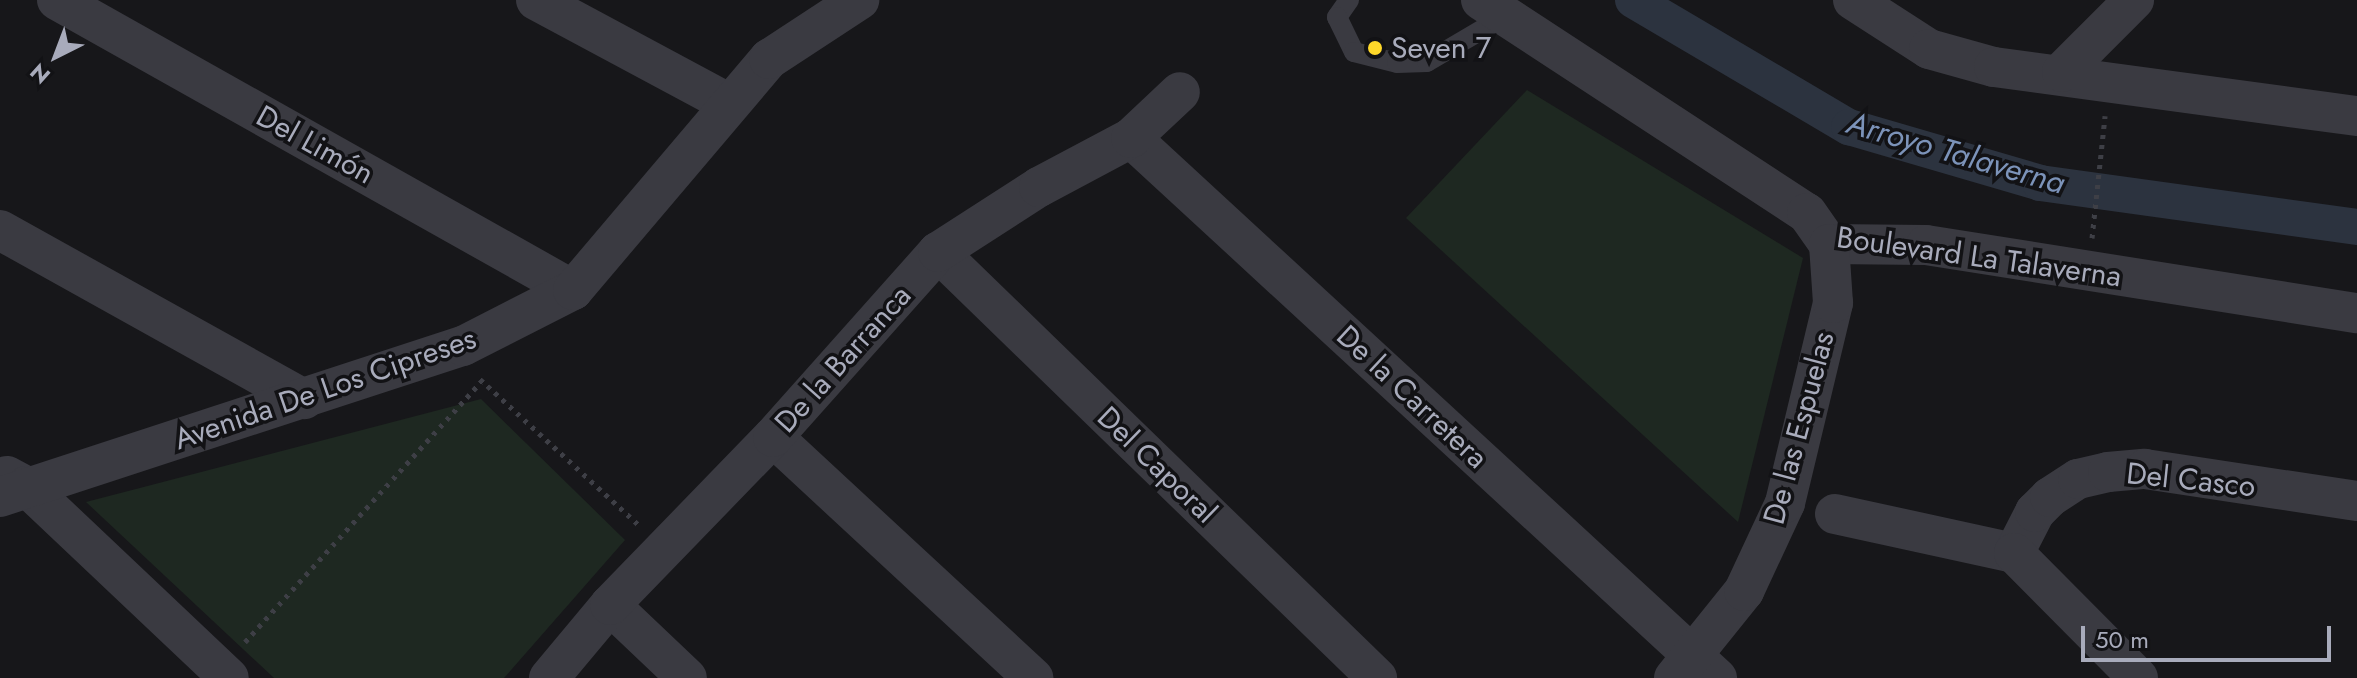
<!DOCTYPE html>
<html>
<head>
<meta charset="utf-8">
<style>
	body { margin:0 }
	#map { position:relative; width:2357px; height:678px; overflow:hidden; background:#17171a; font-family:Jost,sans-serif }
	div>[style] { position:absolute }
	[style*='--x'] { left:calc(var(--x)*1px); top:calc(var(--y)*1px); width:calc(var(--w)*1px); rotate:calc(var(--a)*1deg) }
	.green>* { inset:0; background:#1e2821 }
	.canal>* { height:36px; margin:-18px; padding:0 18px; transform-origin:18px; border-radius:18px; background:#2c333f }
	.path>* { height:5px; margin-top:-2.5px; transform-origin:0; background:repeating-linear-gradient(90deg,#3e3f46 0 4px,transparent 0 10px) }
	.lane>* { height:20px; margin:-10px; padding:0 10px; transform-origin:10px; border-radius:10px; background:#3a3a41 }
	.street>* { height:40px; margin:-20px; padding:0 20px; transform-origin:20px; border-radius:20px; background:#3a3a41 }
	.dots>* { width:22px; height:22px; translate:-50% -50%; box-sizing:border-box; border:4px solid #121215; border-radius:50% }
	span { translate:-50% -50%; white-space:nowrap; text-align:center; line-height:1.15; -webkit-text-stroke:7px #121215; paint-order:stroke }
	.poi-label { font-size:30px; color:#a8abbb }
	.left { translate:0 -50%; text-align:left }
	.street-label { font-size:30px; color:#a8abbb }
	.water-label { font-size:32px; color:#7c93b9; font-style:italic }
	.north { position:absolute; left:16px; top:16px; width:80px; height:80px; -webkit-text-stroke:6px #121215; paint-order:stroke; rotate:222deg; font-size:22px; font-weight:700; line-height:32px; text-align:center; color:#a8abbb }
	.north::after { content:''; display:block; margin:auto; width:28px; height:36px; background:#a8abbb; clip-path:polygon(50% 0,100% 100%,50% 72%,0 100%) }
	.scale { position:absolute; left:2081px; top:626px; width:250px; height:36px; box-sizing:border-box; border:4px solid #a8abbb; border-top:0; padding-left:10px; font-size:24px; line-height:28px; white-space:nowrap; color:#a8abbb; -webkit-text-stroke:6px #121215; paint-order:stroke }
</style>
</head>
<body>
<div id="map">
	<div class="green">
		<i style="clip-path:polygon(1527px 90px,1803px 258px,1738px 522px,1406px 218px)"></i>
		<i style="clip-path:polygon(481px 399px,625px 540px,504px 678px,274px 678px,86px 502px)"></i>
	</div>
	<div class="canal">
		<i style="--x:1633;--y:0;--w:251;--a:30.5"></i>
		<i style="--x:1849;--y:127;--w:199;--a:16.3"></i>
		<i style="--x:2040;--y:183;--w:320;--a:7.9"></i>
	</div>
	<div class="path">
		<i style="--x:2092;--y:238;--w:123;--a:-83.9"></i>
		<i style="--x:480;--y:379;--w:217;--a:42.6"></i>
		<i style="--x:245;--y:642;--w:351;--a:-47.8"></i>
	</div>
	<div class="lane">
		<i style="--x:1349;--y:0;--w:21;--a:125"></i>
		<i style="--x:1337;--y:17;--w:39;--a:64"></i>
		<i style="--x:1354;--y:52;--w:44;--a:14.3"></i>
		<i style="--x:1397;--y:63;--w:30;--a:-2"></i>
		<i style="--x:1427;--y:62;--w:91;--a:-30.5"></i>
	</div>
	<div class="street">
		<i style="--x:57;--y:0;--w:592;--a:29.34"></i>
		<i style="--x:536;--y:0;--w:218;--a:28.2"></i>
		<i style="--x:1481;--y:0;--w:389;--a:33.2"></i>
		<i style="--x:1807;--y:213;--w:38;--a:55"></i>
		<i style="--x:1853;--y:0;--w:90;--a:32.8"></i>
		<i style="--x:1929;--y:49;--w:67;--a:15.5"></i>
		<i style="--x:1994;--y:67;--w:366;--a:7.7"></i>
		<i style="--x:2062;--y:72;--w:102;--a:-45"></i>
		<i style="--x:1131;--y:138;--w:797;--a:42.66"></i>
		<i style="--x:0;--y:230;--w:348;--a:29.1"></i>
		<i style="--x:1829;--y:244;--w:97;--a:0.6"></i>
		<i style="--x:1926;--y:245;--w:436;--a:9"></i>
		<i style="--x:938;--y:252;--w:612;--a:44.14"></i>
		<i style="--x:773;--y:437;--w:355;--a:42.8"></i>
		<i style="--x:7;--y:476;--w:21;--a:28"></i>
		<i style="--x:26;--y:486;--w:279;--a:43.4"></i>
		<i style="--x:0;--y:497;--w:487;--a:-18.1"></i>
		<i style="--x:463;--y:346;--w:123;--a:-27"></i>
		<i style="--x:573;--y:290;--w:303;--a:-49.7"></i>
		<i style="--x:769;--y:59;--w:108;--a:-33.2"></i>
		<i style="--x:1835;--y:514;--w:183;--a:12.3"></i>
		<i style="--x:2014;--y:553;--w:46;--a:-62.9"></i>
		<i style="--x:2035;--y:512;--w:21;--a:-45"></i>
		<i style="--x:2050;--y:497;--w:33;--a:-33"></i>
		<i style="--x:2078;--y:479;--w:31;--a:-13"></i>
		<i style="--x:2108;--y:472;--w:37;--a:-5"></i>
		<i style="--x:2145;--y:469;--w:214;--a:8.6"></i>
		<i style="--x:2014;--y:553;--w:176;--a:45.2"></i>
		<i style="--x:610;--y:605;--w:106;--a:43.5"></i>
		<i style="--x:549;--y:678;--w:95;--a:-50.1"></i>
		<i style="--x:610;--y:605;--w:234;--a:-45.9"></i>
		<i style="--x:773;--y:437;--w:248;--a:-48.3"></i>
		<i style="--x:938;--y:252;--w:120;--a:-32.8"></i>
		<i style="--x:1039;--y:187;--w:104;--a:-28"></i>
		<i style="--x:1131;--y:138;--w:67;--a:-43.2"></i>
		<i style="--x:1674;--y:678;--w:112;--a:-51.2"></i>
		<i style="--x:1744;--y:591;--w:97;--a:-65"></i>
		<i style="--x:1785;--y:503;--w:206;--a:-76.5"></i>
		<i style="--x:1833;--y:303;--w:59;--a:-93.9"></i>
	</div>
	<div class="dots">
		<i style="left:1375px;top:48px;background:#ffd82a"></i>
	</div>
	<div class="poi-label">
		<span class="left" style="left:1391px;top:48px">Seven 7</span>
	</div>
	<div class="street-label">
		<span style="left:315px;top:145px;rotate:29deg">Del Limón</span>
		<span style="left:1979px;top:257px;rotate:8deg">Boulevard La Talaverna</span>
		<span style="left:843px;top:359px;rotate:-48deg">De la Barranca</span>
		<span style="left:325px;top:389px;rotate:-19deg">Avenida De Los Cipreses</span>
		<span style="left:1412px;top:397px;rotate:43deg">De la Carretera</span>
		<span style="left:1799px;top:428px;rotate:-75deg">De las Espuelas</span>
		<span style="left:1157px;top:465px;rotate:44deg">Del Caporal</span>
		<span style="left:2191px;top:480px;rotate:6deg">Del Casco</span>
	</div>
	<div class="water-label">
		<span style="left:1956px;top:153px;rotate:16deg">Arroyo Talaverna</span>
	</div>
	<div class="north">N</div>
	<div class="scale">50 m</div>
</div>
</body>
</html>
